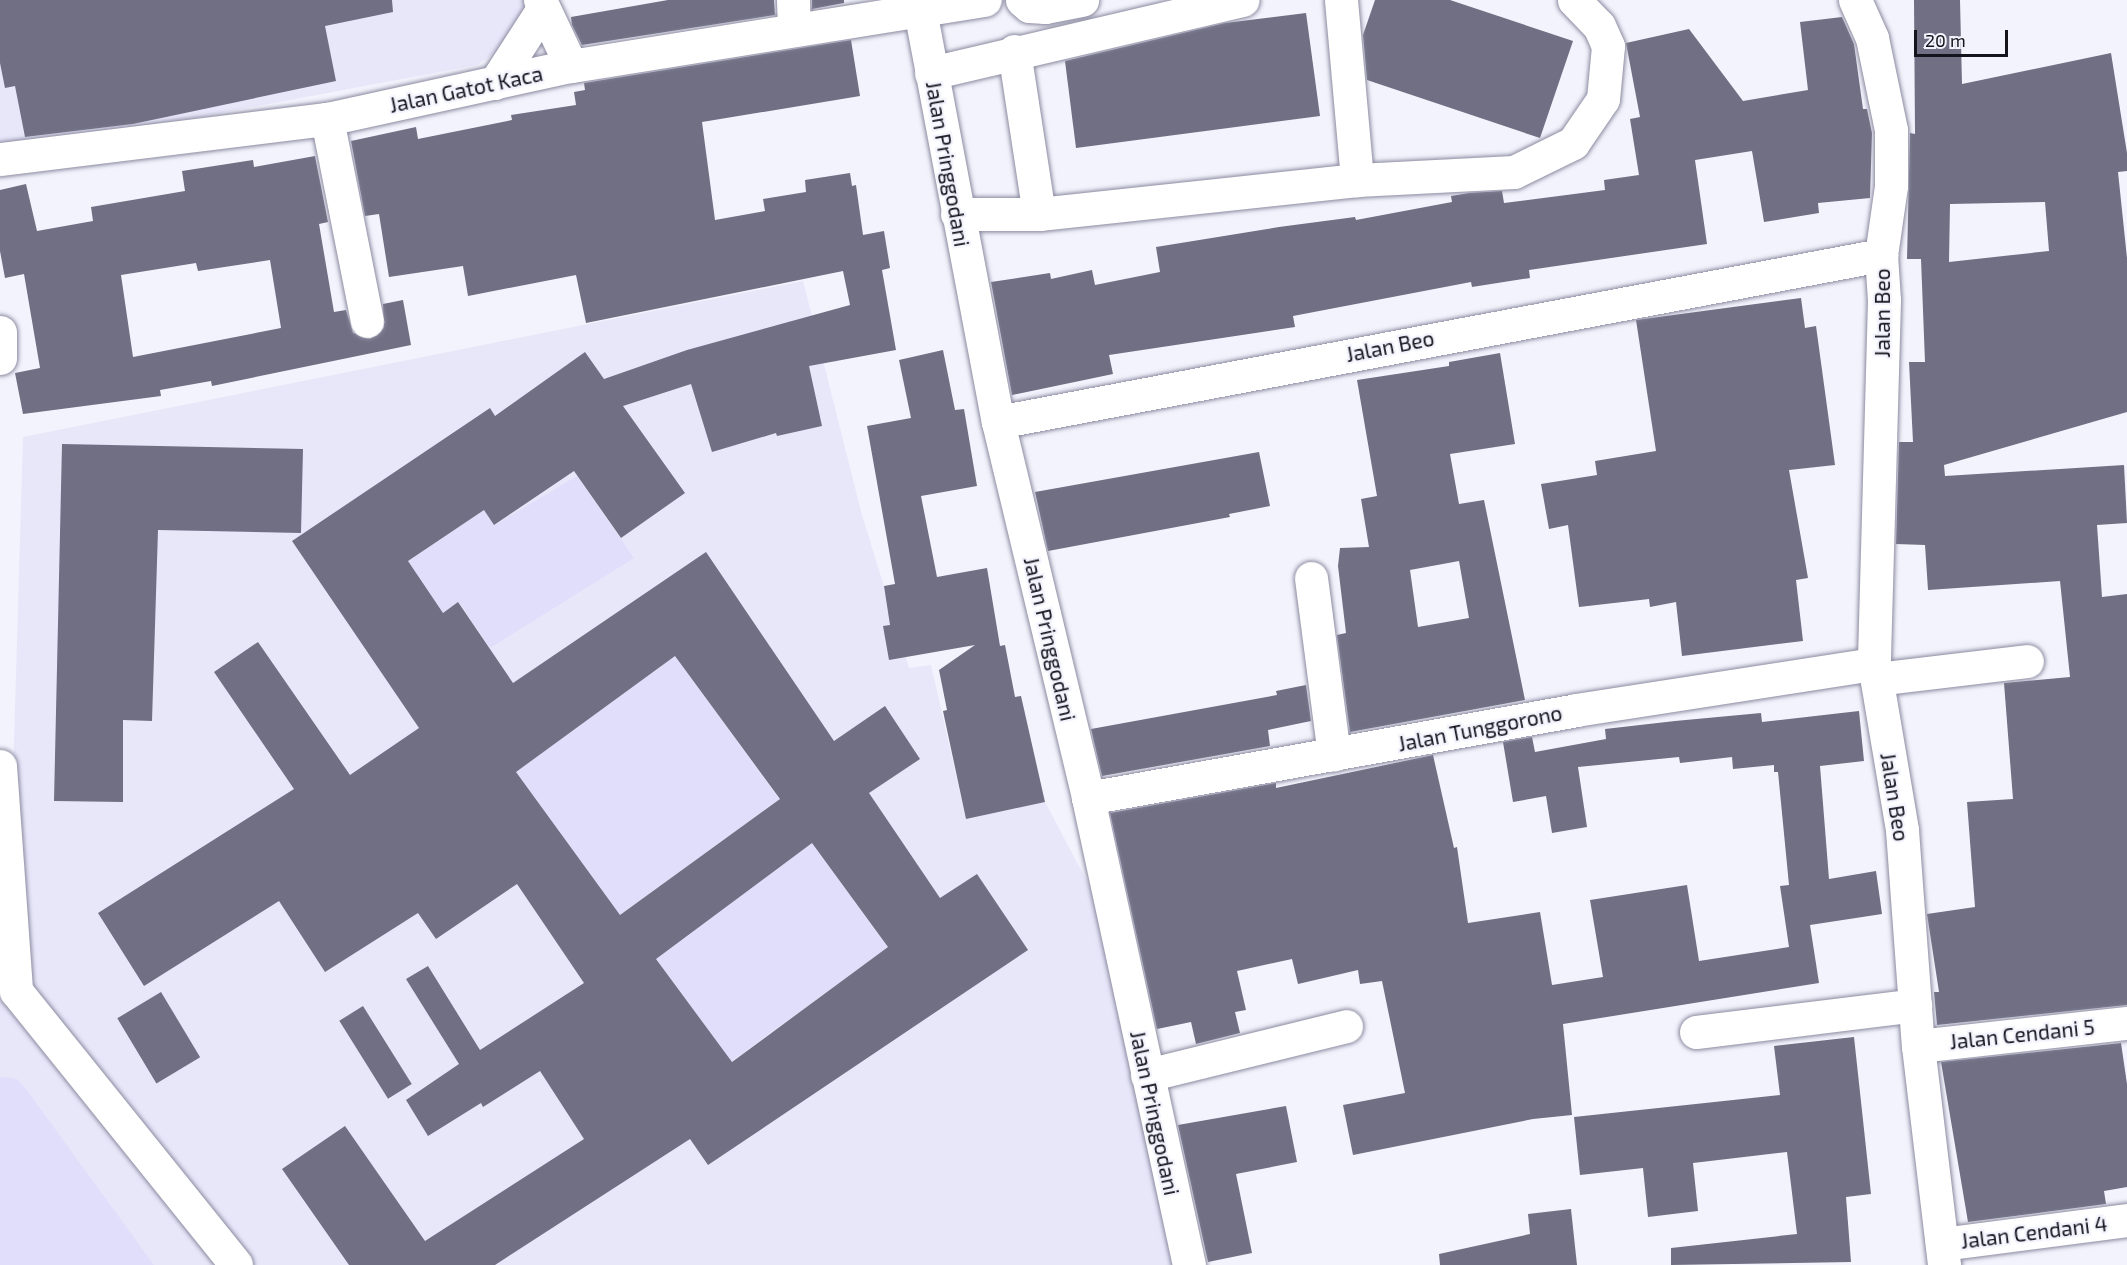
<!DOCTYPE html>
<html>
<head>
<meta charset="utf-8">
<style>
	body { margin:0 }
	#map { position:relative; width:2127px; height:1265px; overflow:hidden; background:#f3f3fd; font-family:"Exo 2",sans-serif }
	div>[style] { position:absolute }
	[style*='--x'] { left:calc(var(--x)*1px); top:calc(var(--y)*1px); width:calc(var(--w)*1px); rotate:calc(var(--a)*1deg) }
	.built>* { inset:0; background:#e8e7fa }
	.green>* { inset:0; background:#e0defa; transform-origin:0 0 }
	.building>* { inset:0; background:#706f83; transform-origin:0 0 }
	.roads { filter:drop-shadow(0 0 2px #8b8aa0) drop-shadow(0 0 2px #8b8aa0) }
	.minor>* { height:33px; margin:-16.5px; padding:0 16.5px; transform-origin:16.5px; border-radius:16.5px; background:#fff }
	span { translate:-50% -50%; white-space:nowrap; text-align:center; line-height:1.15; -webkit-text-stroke:4.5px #f3f3fd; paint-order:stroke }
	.street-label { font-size:21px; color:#15141c }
	.scale { position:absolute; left:1914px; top:30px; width:94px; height:27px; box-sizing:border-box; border:3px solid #15141c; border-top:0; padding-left:8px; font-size:18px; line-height:21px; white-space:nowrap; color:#15141c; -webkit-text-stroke:4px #f3f3fd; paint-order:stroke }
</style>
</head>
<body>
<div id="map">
	<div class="built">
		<i style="clip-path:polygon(0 0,530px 0,507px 44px,477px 65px,22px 150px,0 150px)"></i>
		<i style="clip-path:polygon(803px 281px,862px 515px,909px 668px,931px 665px,966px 819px,1045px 802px,1090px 887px,1181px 1265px,0 1265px,0 990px,7px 979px,23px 437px)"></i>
	</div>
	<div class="green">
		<i style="clip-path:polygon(577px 476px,634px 558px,490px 648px,459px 602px,443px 613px,408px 561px,484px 510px,495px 525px)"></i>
		<i style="left:675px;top:656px;width:177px;height:197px;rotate:54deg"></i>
		<i style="left:812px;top:843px;width:129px;height:194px;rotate:54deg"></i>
		<i style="clip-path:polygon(0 1077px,17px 1079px,26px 1089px,154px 1265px,0 1265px)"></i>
	</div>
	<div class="building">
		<i style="clip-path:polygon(0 0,392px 0,393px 12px,325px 26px,336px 81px,133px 124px,25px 137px,15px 86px,5px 88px,0 63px)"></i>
		<i style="clip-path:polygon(668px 0,774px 0,775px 15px,582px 45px,572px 25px,571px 17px)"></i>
		<i style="clip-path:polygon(812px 0,844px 0,844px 3px,812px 9px)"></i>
		<i style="clip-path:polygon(1375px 0,1450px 0,1573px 41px,1540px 138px,1367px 80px,1363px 35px)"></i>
		<i style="clip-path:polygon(evenodd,1914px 0,1960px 0,1962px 84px,2111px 53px,2127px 153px,2127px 171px,2118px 172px,2127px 258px,2127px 412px,1944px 465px,1945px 476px,2124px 465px,2127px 523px,2097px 525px,2102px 597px,2127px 594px,2127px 1005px,1937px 1025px,1934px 992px,1939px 992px,1927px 914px,1975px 907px,1967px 802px,2013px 799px,2004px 683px,2070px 677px,2060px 581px,1928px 590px,1925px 545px,1896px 544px,1899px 442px,1913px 442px,1909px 362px,1925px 362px,1921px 259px,1907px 259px,1910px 133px,1915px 134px,1914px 0,2045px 202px,2049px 251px,1949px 262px,1950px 204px,2045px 202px)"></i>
		<i style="clip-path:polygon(1306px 13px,1320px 116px,1076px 148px,1065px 61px,1225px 23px)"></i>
		<i style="clip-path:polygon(1842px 17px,1854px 44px,1863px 109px,1867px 109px,1872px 133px,1870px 198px,1818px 203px,1819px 213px,1764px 222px,1752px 151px,1695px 160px,1707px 244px,1529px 270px,1530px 278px,1472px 287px,1471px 282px,1293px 316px,1295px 327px,1109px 355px,1113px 374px,1012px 395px,991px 282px,1050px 273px,1051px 279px,1092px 270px,1095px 285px,1160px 272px,1156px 247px,1279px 227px,1355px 217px,1356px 220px,1452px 202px,1451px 196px,1469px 193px,1502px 191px,1504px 203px,1605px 190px,1604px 180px,1639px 175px,1630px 119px,1640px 117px,1626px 43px,1689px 29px,1743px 101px,1808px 90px,1800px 22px)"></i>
		<i style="clip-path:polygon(evenodd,851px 40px,860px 96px,702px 122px,715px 220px,765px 211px,763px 199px,806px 192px,805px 180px,850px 173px,852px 186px,856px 185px,863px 235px,884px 231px,890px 268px,882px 270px,896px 350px,809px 366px,822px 426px,777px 436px,776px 433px,712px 452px,691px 384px,623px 406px,685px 493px,621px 538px,574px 471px,494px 525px,484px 510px,408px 561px,443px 613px,458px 602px,513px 683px,706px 552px,834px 741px,885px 706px,920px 759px,869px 793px,940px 898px,977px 874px,1028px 950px,708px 1165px,690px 1139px,495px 1265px,349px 1265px,282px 1169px,345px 1126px,425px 1241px,584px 1139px,540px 1071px,483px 1107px,481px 1103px,428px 1136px,406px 1100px,459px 1064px,406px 979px,428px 966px,480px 1050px,584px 983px,517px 884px,436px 939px,418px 913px,325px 972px,279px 901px,144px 986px,98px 913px,294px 789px,214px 672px,258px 642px,350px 775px,419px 728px,292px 541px,490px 408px,495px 416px,585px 352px,604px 379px,687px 350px,850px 305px,843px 271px,586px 323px,576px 275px,468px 296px,463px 266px,389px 277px,379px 214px,365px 216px,351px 141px,416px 127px,418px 139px,512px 120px,511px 115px,576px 105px,574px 92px,585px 90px,584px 83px,851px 40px,675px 656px,780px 799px,620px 915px,516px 772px,675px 656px,851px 40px,812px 843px,888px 947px,732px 1062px,656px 959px,812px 843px)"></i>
		<i style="clip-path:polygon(evenodd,315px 156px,328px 222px,319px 224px,334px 312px,346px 310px,353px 333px,370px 339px,384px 328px,383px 304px,403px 300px,411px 345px,212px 386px,211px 381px,160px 390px,161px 396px,23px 414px,15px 373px,40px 368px,24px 274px,5px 278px,0 251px,0 190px,26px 184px,37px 231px,93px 221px,91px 207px,185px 191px,182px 171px,253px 160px,254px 167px,315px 156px,270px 260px,281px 328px,133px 357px,121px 275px,196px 263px,198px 271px,270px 260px)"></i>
		<i style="clip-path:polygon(1801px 298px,1805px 328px,1816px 326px,1835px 465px,1789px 470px,1808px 578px,1796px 580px,1803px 641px,1682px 656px,1676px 602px,1650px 607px,1649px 599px,1579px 607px,1568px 525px,1549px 529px,1541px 484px,1597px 475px,1595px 461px,1656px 451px,1636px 320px)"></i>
		<i style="clip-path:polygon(943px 350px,955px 410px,964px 409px,977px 486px,921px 496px,937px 577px,987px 568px,1000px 646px,1005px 645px,1015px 697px,1021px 696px,1045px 802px,966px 819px,943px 711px,947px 710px,939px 670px,975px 645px,889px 660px,883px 626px,890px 625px,884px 586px,895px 584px,867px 426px,911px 418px,899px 360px)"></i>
		<i style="clip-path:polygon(evenodd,1500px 353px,1515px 444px,1450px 454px,1459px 504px,1484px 500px,1525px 700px,1350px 732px,1337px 635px,1346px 633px,1338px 566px,1340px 548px,1369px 547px,1361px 499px,1377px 496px,1357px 380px,1449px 366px,1449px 362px,1500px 353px,1459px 561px,1469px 618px,1418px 627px,1410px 570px,1459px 561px)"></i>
		<i style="clip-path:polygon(62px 444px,303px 449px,301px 533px,158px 530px,152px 721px,123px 720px,123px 802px,54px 801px)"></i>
		<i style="clip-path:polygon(1259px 452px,1270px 506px,1229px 514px,1230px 517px,1048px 551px,1035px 492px)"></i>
		<i style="clip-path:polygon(1306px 685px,1311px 721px,1268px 730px,1270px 746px,1102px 776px,1091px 729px,1277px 695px,1276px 691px)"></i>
		<i style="clip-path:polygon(1859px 711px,1864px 761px,1820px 766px,1829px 879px,1876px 871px,1882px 914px,1810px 925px,1819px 983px,1563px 1024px,1572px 1115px,1533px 1119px,1353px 1155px,1343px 1105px,1405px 1093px,1382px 981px,1360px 984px,1358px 970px,1298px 984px,1292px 959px,1237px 971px,1246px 1010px,1235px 1012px,1240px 1033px,1196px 1044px,1191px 1022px,1157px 1029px,1110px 813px,1276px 783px,1276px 788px,1433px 755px,1454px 848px,1457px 847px,1468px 923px,1540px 912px,1552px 985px,1603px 977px,1590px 900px,1687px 885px,1699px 961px,1789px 947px,1780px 886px,1789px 885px,1778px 772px,1774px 772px,1774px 765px,1733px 769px,1732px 757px,1680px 763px,1679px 757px,1578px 767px,1587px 827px,1552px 833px,1546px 796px,1513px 802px,1503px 742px,1532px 737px,1535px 752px,1606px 739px,1605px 729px,1675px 721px,1761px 713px,1762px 722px)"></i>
		<i style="left:161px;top:992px;width:76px;height:51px;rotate:59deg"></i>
		<i style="left:363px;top:1006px;width:92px;height:28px;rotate:58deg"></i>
		<i style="clip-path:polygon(1854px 1037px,1871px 1194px,1846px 1197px,1851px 1262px,1671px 1265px,1671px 1248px,1797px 1234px,1787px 1152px,1693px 1163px,1698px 1211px,1648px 1217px,1643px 1168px,1580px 1175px,1574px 1117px,1780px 1095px,1774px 1046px)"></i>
		<i style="clip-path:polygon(2121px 1043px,2127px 1084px,2127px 1187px,2104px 1191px,2106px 1204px,1968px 1222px,1941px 1062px)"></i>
		<i style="clip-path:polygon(1286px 1106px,1297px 1162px,1236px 1174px,1252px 1253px,1208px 1262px,1178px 1125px)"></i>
		<i style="clip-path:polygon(1571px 1209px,1577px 1265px,1440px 1265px,1439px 1254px,1530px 1234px,1528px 1214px)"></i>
	</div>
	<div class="roads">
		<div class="minor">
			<i style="--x:540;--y:0;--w:73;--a:64.8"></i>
			<i style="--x:793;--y:0;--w:30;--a:88"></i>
			<i style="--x:1022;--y:0;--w:9;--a:41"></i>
			<i style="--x:1029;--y:6;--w:16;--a:4"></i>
			<i style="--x:1045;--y:7;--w:38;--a:-11"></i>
			<i style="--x:1341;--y:0;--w:181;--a:84.9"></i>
			<i style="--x:1855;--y:0;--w:42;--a:65.9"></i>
			<i style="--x:1872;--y:38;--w:94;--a:78.3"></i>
			<i style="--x:1891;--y:130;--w:56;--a:90"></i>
			<i style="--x:1891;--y:186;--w:70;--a:98.2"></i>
			<i style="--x:1881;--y:255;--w:45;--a:86.2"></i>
			<i style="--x:1884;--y:300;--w:364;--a:91.6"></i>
			<i style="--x:1874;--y:664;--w:168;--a:80.4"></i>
			<i style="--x:1902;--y:830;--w:217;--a:85.8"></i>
			<i style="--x:1918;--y:1046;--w:221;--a:83.2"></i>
			<i style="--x:920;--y:10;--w:419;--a:79.3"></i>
			<i style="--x:998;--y:422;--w:387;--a:76.5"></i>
			<i style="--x:1088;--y:798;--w:478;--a:77.8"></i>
			<i style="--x:1014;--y:51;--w:165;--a:81.3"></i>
			<i style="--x:931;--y:73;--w:320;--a:-13.2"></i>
			<i style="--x:495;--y:83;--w:87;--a:-57.2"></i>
			<i style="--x:327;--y:119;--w:206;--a:78.8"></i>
			<i style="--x:0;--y:159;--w:329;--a:-7"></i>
			<i style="--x:327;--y:119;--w:250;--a:-12.3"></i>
			<i style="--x:571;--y:66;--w:419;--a:-9.1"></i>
			<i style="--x:957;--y:214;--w:82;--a:0"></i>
			<i style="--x:1039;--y:214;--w:320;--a:-6.1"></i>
			<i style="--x:1357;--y:180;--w:157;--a:-2.9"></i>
			<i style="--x:1514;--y:172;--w:66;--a:-26.2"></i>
			<i style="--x:1573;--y:143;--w:53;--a:-55.7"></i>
			<i style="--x:1603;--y:99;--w:53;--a:-84.6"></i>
			<i style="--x:1608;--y:46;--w:22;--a:-114"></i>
			<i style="--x:1599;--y:26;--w:36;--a:-134"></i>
			<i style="--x:0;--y:332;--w:26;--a:90"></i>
			<i style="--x:998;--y:422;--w:899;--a:-10.71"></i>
			<i style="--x:1311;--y:578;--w:178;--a:82.6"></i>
			<i style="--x:1877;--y:679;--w:151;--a:-6.8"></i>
			<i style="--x:0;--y:766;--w:226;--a:85.9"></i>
			<i style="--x:1088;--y:798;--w:496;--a:-10.2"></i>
			<i style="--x:1576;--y:710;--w:302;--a:-8.8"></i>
			<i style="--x:16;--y:991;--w:351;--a:51.2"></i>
			<i style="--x:1696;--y:1032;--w:221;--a:-7"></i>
			<i style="--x:1918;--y:1046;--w:210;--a:-6.3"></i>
			<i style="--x:1147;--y:1075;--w:205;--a:-13.8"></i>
			<i style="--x:1942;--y:1244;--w:187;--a:-7.4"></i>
		</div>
	</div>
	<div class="street-label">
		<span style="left:466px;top:89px;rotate:-12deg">Jalan Gatot Kaca</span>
		<span style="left:948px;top:164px;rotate:80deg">Jalan Pringgodani</span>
		<span style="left:1882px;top:313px;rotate:-90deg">Jalan Beo</span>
		<span style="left:1390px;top:346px;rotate:-11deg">Jalan Beo</span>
		<span style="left:1050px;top:639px;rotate:77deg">Jalan Pringgodani</span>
		<span style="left:1480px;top:728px;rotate:-11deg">Jalan Tunggorono</span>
		<span style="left:1895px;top:797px;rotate:81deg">Jalan Beo</span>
		<span style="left:2022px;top:1034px;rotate:-6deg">Jalan Cendani 5</span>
		<span style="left:1155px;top:1113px;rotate:78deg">Jalan Pringgodani</span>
		<span style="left:2034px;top:1232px;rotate:-7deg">Jalan Cendani 4</span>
	</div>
	<div class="scale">20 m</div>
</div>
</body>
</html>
